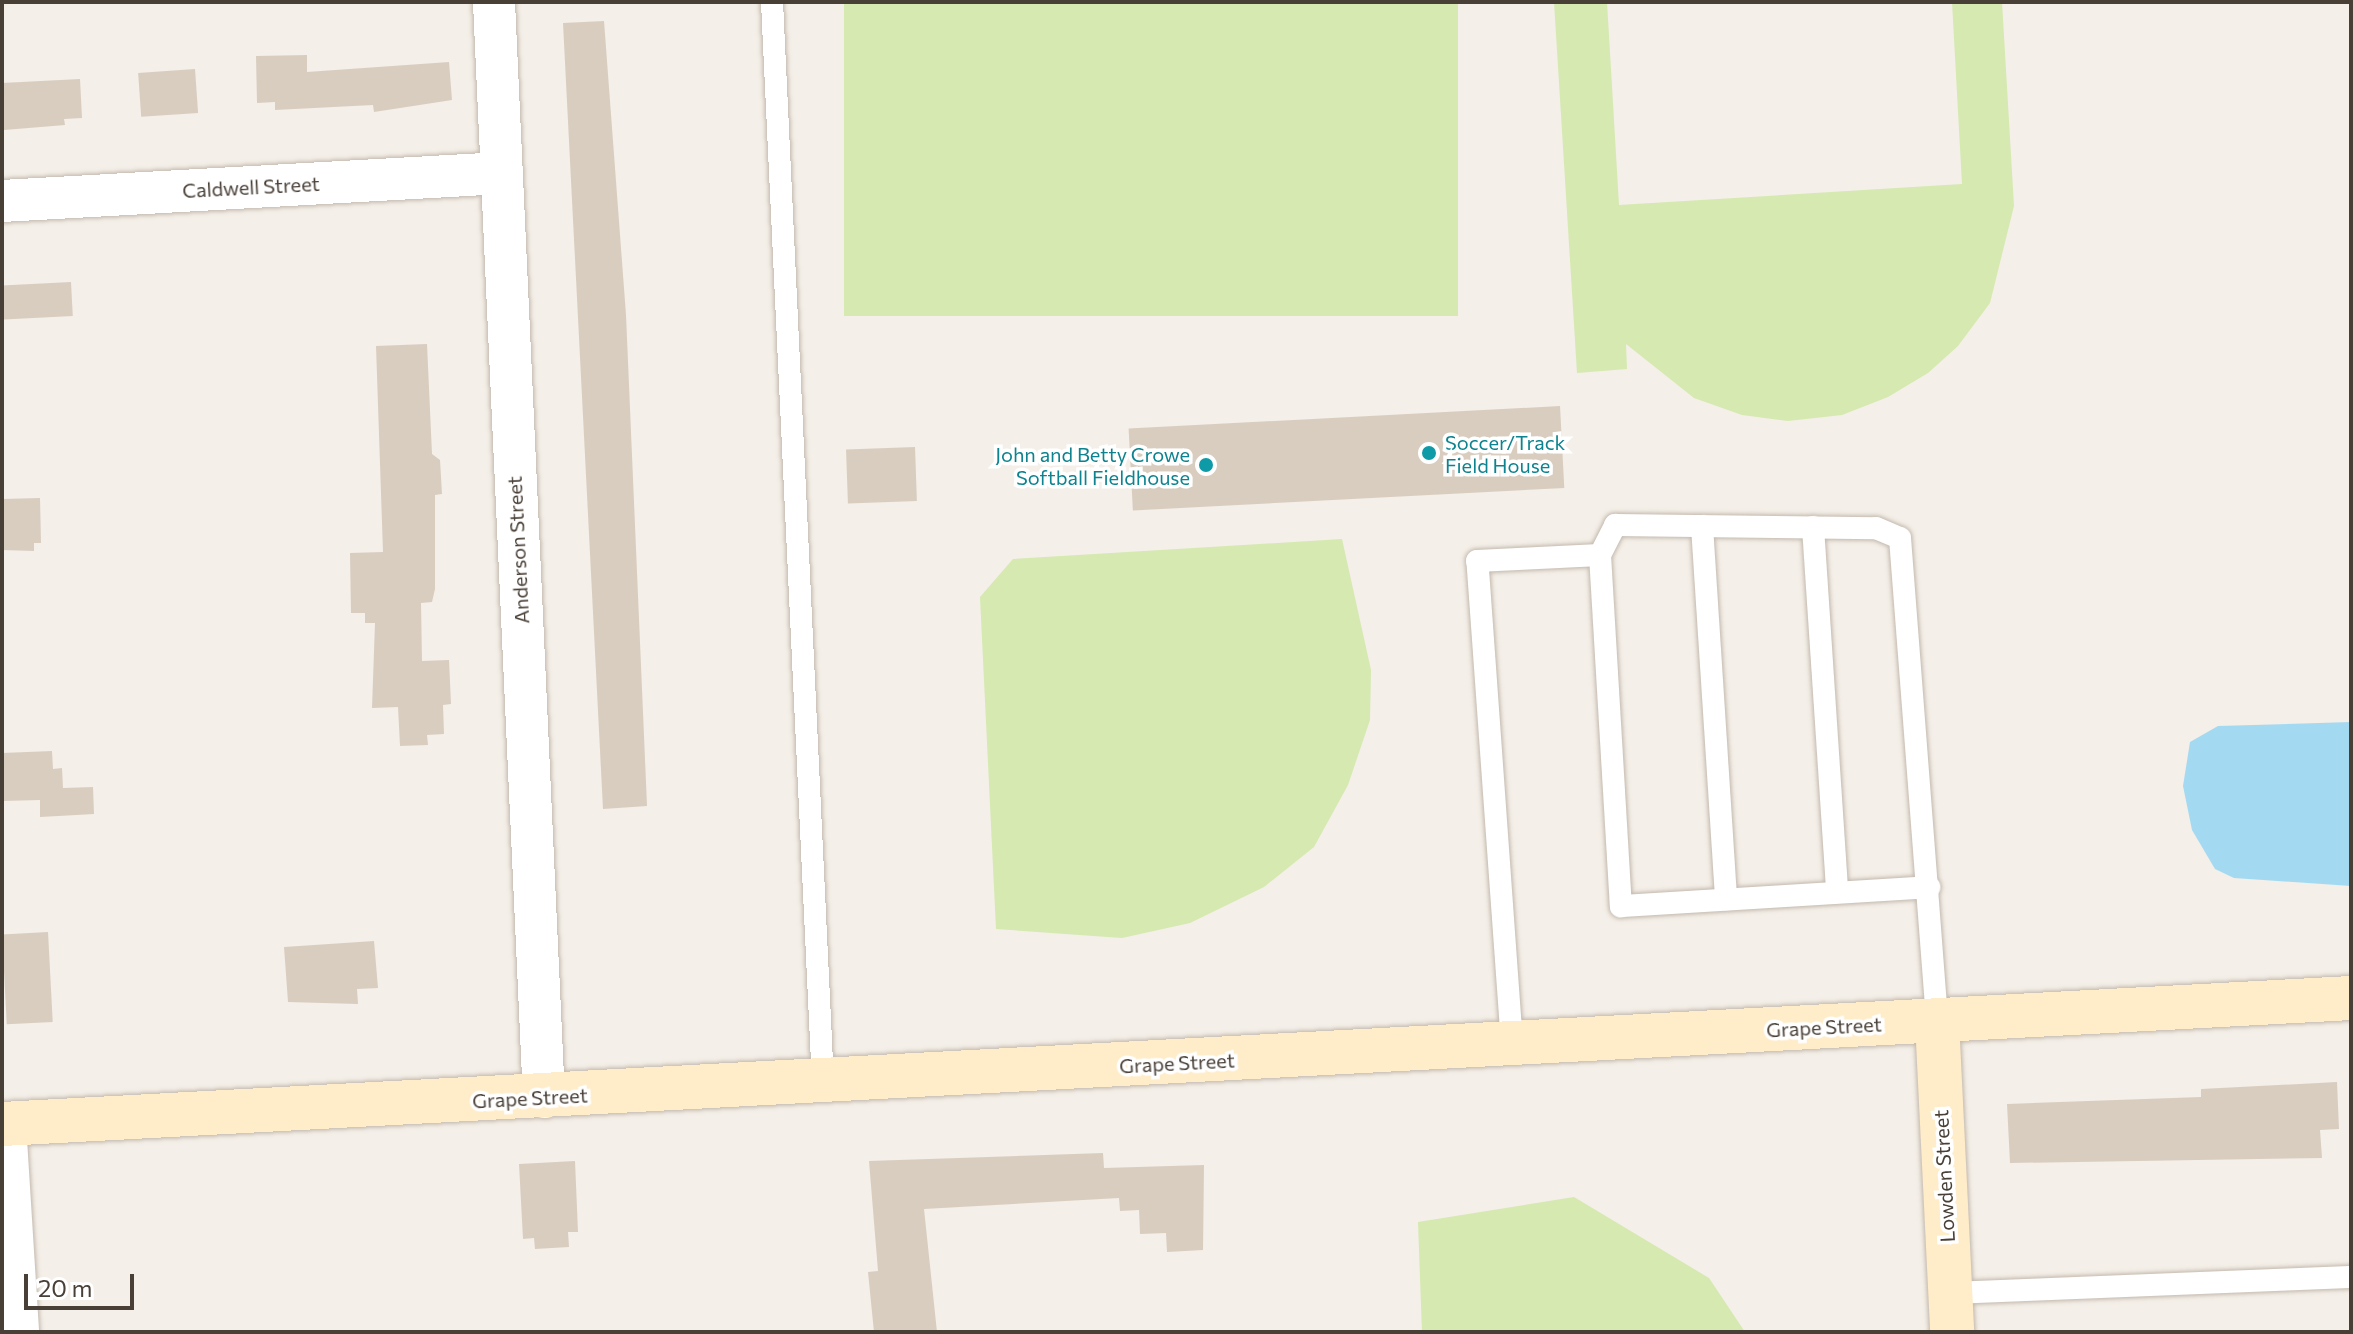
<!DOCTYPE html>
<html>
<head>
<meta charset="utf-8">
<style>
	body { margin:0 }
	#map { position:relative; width:2353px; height:1334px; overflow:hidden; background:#f4efe8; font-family:Commissioner,sans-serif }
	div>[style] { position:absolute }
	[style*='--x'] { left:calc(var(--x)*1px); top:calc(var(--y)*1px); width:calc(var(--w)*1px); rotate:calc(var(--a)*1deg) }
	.green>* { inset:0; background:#d5e9b1; transform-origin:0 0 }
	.water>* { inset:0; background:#a4daf1 }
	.building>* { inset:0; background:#d9cdc0; transform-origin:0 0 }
	.roads { filter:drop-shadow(0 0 2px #c3b9ae) drop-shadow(0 0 2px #c3b9ae) }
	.lane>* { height:22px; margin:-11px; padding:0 11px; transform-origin:11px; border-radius:11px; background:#fff }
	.street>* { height:42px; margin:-21px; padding:0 21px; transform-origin:21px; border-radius:21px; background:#fff }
	.secondary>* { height:44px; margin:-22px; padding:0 22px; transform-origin:22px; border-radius:22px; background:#ffecc8 }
	.dots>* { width:22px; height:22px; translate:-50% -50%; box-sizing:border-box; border:4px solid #fff; border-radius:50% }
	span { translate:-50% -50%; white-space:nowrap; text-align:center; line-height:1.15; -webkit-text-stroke:7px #fff; paint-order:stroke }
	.street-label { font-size:20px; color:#483f37 }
	.culture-label { font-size:20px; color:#0d838f }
	.left { translate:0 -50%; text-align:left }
	.right { translate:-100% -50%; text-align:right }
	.frame { position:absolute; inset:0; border:4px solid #483f37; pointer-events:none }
	.scale { position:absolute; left:24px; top:1274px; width:110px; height:36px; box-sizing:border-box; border:4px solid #483f37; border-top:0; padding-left:10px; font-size:24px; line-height:28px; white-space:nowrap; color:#483f37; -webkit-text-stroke:6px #fff; paint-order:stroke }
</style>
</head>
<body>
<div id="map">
	<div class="green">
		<i style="left:844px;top:2px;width:614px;height:314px"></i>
		<i style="clip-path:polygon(1554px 2px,1607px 2px,1619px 205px,1962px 184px,1952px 2px,2002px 2px,2014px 206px,1990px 303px,1958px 346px,1928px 373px,1888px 397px,1842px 415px,1788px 421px,1742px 415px,1694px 398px,1626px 344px,1627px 369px,1577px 373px)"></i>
		<i style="clip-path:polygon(1342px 539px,1371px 670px,1370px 720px,1348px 785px,1314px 847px,1264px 887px,1190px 923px,1122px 938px,996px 929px,980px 597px,1013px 559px)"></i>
		<i style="clip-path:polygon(1574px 1197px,1709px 1278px,1745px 1332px,1422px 1332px,1418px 1222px)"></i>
	</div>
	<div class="water">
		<i style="clip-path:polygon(2351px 722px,2351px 886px,2234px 878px,2215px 869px,2192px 830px,2183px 786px,2190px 742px,2218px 726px)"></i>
	</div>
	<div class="building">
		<i style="clip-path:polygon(604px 21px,626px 315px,647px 806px,603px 809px,563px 23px)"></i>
		<i style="clip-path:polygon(307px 55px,307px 72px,449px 62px,452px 100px,374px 112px,373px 105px,275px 110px,275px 102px,257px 103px,256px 56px)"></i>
		<i style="left:195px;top:69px;width:44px;height:57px;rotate:86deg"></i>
		<i style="clip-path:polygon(80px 79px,82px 118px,64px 119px,65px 125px,4px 130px,2px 83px)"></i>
		<i style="left:71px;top:282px;width:34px;height:69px;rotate:87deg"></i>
		<i style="clip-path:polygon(427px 344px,432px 454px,440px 460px,442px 494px,435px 495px,435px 589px,432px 602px,421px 603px,422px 661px,449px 660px,451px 704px,443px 705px,444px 734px,427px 735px,428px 745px,400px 746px,398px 707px,372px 708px,375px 623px,365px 623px,365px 613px,351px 613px,350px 553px,383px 552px,376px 346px)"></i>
		<i style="left:1560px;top:406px;width:82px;height:432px;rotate:87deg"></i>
		<i style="left:915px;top:447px;width:54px;height:69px;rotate:88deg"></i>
		<i style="clip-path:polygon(40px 498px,41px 543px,34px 543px,34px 551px,2px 550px,2px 499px)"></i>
		<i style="clip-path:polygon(52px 751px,53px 769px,62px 768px,63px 788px,93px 787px,94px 814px,40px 817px,40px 800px,2px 801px,2px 753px)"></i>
		<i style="left:48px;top:932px;width:90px;height:46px;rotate:87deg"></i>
		<i style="clip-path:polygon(374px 941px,378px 988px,357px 989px,358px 1004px,288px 1002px,284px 947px)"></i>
		<i style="clip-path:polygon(2337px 1082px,2339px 1129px,2320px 1130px,2322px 1158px,2010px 1163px,2007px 1104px,2201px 1097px,2201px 1089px)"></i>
		<i style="clip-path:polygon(1103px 1153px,1104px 1168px,1204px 1165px,1203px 1250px,1167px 1252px,1166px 1233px,1140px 1234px,1139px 1210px,1120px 1211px,1119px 1198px,924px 1209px,937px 1332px,874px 1332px,868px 1272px,878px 1271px,869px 1161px)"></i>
		<i style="clip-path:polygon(575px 1161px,578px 1232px,568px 1232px,569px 1247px,535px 1249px,534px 1238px,523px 1239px,519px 1164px)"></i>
	</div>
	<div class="roads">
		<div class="lane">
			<i style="--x:772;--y:2;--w:1081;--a:87.3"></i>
			<i style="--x:1702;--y:526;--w:374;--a:86.3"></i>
			<i style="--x:1813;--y:527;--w:366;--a:86.2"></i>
			<i style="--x:1600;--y:555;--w:352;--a:86.6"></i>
			<i style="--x:1621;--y:906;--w:309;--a:-3.5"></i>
			<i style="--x:1512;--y:1044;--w:484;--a:-94.1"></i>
			<i style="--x:1477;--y:561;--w:123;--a:-2.8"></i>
			<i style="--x:1600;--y:555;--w:34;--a:-63"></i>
			<i style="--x:1615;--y:525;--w:261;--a:0.7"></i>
			<i style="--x:1876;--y:528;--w:26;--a:23"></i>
			<i style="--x:1900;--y:538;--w:484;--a:85.6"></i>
			<i style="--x:1950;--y:1293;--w:401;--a:-2.3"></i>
		</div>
		<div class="street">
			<i style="--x:494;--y:2;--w:1096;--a:87.39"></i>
			<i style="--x:2;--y:201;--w:500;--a:-3.2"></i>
			<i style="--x:5;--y:1124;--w:208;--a:86.4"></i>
		</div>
		<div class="secondary">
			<i style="--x:1937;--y:1021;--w:311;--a:87.2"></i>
			<i style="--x:2;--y:1124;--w:2352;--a:-3.07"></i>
		</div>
	</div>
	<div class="dots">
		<i style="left:1429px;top:453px;background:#0f9aa8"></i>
		<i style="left:1206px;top:465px;background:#0f9aa8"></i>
	</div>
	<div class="street-label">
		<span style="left:251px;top:187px;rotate:-3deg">Caldwell Street</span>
		<span style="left:518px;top:550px;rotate:-93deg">Anderson Street</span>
		<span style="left:1824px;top:1027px;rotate:-3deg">Grape Street</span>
		<span style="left:1177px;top:1063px;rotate:-3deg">Grape Street</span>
		<span style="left:530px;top:1098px;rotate:-3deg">Grape Street</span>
		<span style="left:1944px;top:1176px;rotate:-93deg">Lowden Street</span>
	</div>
	<div class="culture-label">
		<span class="left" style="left:1445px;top:454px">Soccer/Track<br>Field House</span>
		<span class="right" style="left:1190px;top:466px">John and Betty Crowe<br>Softball Fieldhouse</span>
	</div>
	<div class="frame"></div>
	<div class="scale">20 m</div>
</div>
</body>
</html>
